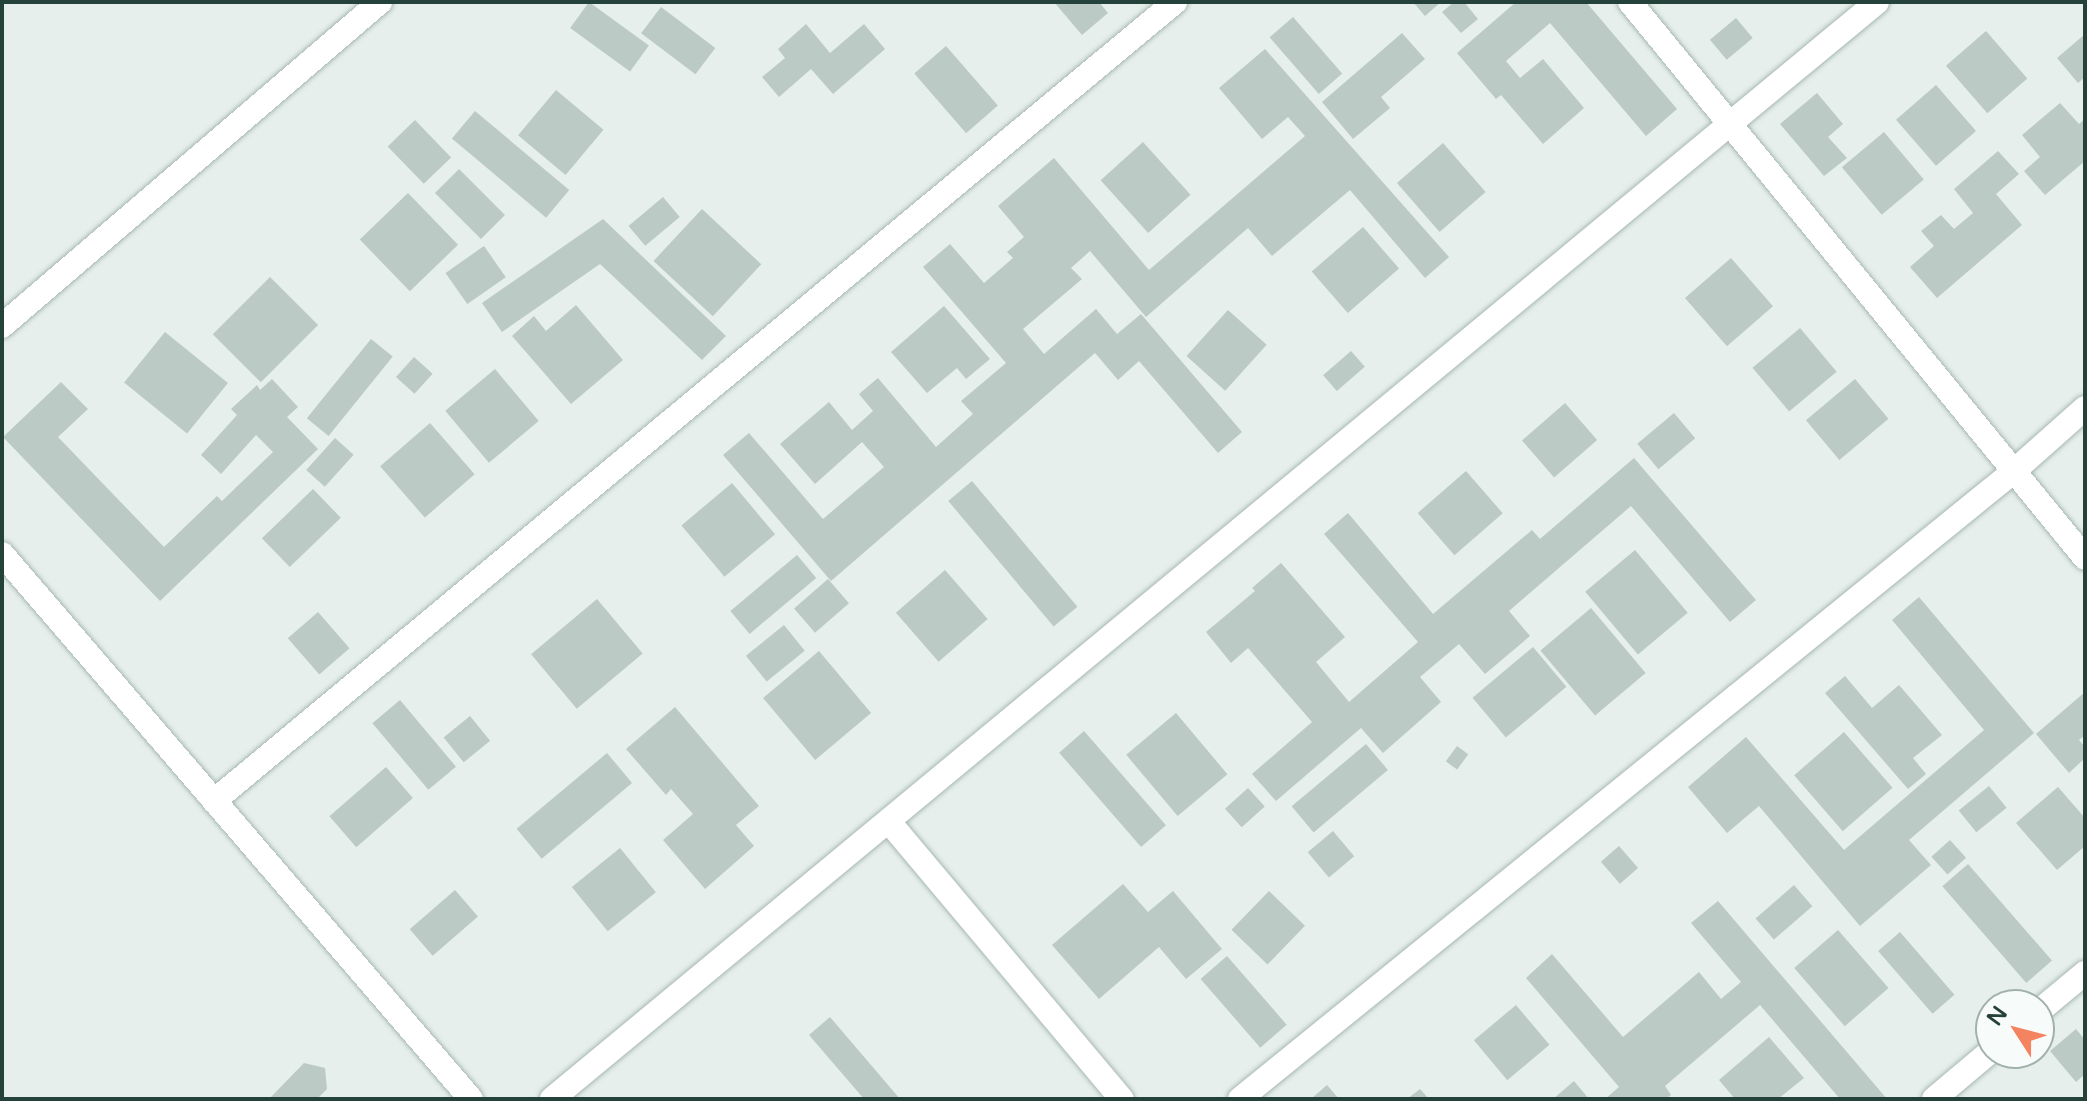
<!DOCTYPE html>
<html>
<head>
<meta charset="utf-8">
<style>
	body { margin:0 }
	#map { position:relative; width:2087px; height:1101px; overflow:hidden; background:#e6efeb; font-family:"Varela Round",sans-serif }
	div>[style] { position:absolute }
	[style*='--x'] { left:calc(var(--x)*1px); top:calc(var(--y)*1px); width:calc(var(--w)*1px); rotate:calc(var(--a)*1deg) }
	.building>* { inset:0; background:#bbcac4; transform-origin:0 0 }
	.roads { filter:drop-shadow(0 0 2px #a8b8b2) drop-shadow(0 0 2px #a8b8b2) }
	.minor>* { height:24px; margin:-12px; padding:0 12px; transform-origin:12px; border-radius:12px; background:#fff }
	span { translate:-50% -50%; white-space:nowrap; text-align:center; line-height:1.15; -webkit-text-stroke:8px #f7fbf9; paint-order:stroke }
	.frame { position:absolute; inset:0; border:4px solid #24423a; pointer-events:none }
	.north { position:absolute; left:1975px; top:989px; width:80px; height:80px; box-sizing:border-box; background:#f7fbf9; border:2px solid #a3b1ad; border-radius:50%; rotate:306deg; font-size:22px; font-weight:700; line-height:32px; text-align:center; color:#24423a }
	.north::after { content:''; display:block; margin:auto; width:28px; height:36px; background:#f4845f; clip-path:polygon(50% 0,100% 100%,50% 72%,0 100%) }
</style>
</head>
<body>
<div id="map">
	<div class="building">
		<i style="left:589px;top:2px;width:74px;height:32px;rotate:36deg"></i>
		<i style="clip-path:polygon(1054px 2px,1099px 2px,1108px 13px,1082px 35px)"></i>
		<i style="clip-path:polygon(1413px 2px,1441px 2px,1425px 16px)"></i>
		<i style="clip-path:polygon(1454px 2px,1464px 2px,1478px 19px,1461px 33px,1442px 12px)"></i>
		<i style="clip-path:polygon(1516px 2px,1586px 2px,1677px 109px,1646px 136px,1550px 23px,1506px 61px,1520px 78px,1543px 59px,1584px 108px,1543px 144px,1501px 95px,1496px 99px,1457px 53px)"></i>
		<i style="left:661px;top:7px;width:68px;height:33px;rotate:37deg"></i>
		<i style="left:1293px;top:17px;width:75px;height:31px;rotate:49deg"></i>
		<i style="left:1736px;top:18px;width:26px;height:34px;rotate:50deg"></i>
		<i style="clip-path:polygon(806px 24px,830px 53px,864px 24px,885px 49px,833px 94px,811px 69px,779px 97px,762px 77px,785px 58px,778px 49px)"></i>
		<i style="left:1986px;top:31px;width:63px;height:53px;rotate:49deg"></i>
		<i style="clip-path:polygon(1402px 33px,1425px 59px,1381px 97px,1390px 108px,1353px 139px,1322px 102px)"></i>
		<i style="clip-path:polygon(2085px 34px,2085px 77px,2078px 83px,2057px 58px)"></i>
		<i style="left:946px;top:46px;width:79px;height:42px;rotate:49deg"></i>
		<i style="clip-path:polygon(1265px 49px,1449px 257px,1425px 278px,1350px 190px,1272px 256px,1248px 228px,1146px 317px,1090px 251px,1071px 268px,1082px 279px,1023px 329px,1044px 354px,1096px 309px,1117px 334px,1141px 314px,1242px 432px,1218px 453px,1139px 361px,1118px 380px,1095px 353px,831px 581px,723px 455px,749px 433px,823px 519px,884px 467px,862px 442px,815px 484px,780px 444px,829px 402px,852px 430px,873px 411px,859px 394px,878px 378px,936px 447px,973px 414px,961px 401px,1006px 363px,923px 267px,950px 244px,984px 283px,1013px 258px,1007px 252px,1024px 237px,998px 206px,1054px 158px,1149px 270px,1305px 136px,1288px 117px,1262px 139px,1219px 88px)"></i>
		<i style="left:1936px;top:85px;width:61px;height:53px;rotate:49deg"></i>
		<i style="left:556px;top:90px;width:62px;height:59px;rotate:40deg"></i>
		<i style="clip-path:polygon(1817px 93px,1843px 124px,1828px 137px,1847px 158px,1824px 176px,1780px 124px)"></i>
		<i style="clip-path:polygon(2060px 103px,2079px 124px,2085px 119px,2085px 161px,2045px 195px,2024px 171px,2040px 157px,2022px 135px)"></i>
		<i style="left:475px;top:111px;width:123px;height:36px;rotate:40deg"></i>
		<i style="left:415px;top:120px;width:52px;height:38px;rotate:46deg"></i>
		<i style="left:1884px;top:132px;width:62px;height:55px;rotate:50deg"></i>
		<i style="left:1143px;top:142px;width:71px;height:57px;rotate:48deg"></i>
		<i style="left:1443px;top:143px;width:65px;height:61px;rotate:49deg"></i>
		<i style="clip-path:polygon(1998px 151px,2019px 174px,1996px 194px,2022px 225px,1937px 298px,1910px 267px,1934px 246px,1921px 231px,1941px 215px,1954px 229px,1973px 213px,1954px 189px)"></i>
		<i style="left:459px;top:169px;width:65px;height:34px;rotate:45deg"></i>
		<i style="left:408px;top:193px;width:72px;height:67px;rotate:46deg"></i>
		<i style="left:663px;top:197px;width:26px;height:45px;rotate:50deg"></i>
		<i style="left:702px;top:209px;width:81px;height:71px;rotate:43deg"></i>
		<i style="clip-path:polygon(603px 219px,726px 336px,702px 360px,600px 264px,502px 332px,482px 303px)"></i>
		<i style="left:1363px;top:227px;width:55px;height:68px;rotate:49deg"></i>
		<i style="left:484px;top:246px;width:38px;height:47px;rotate:55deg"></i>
		<i style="left:1731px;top:258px;width:64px;height:61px;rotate:49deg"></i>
		<i style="left:270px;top:277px;width:68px;height:81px;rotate:45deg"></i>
		<i style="clip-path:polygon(576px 305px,623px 360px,571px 404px,512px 336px,534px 316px,546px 331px)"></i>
		<i style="clip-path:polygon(944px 306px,990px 359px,966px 379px,957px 368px,927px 393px,891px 352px)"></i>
		<i style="left:1228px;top:310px;width:52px;height:62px;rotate:42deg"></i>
		<i style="left:1800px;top:328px;width:57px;height:62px;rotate:50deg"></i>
		<i style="left:165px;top:332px;width:81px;height:65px;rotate:39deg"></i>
		<i style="left:371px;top:339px;width:28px;height:102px;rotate:39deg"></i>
		<i style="left:1351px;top:351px;width:21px;height:37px;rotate:49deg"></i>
		<i style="left:414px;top:357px;width:25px;height:27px;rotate:42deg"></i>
		<i style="left:495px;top:369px;width:68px;height:65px;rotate:50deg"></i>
		<i style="clip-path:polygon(272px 379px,298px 407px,287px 417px,318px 449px,160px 601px,3px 437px,61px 382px,88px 409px,58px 437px,164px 547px,217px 496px,222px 501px,273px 452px,256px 435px,221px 474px,201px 455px,237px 415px,231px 409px,257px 385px,260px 390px)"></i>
		<i style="left:1855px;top:379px;width:52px;height:64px;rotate:50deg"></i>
		<i style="left:1565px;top:403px;width:49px;height:57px;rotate:49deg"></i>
		<i style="left:1674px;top:413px;width:33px;height:48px;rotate:50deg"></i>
		<i style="left:430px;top:423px;width:68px;height:66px;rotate:49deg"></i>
		<i style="left:335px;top:438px;width:25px;height:43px;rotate:42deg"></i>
		<i style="clip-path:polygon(1634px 458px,1756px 600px,1730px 622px,1631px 506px,1509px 611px,1530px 636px,1485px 674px,1459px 644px,1420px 677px,1441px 702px,1383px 753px,1361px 728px,1276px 801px,1252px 774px,1312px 722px,1248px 648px,1231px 663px,1206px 632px,1255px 591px,1252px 588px,1281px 563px,1345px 637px,1316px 662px,1349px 702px,1418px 642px,1324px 534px,1348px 513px,1433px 614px,1532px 530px,1540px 539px)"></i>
		<i style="left:1466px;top:471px;width:56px;height:64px;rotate:49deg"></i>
		<i style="left:972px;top:481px;width:164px;height:31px;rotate:50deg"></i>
		<i style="left:732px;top:483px;width:67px;height:66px;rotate:50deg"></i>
		<i style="left:313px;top:489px;width:40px;height:71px;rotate:46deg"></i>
		<i style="left:1635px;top:550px;width:82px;height:65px;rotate:50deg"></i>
		<i style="left:797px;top:555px;width:30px;height:87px;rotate:50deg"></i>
		<i style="left:945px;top:570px;width:65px;height:65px;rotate:49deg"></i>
		<i style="left:828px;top:579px;width:32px;height:45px;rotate:49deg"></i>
		<i style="clip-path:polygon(1919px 597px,2034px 733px,1909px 840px,1931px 865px,1860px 926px,1759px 806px,1727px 833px,1688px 787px,1746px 737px,1844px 850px,1984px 730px,1892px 620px)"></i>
		<i style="left:597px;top:599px;width:71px;height:86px;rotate:50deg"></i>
		<i style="left:1591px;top:608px;width:85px;height:66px;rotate:50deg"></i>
		<i style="left:318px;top:612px;width:48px;height:40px;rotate:49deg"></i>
		<i style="left:784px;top:625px;width:33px;height:49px;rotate:51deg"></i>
		<i style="left:1533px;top:647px;width:52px;height:79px;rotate:50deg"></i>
		<i style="left:819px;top:651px;width:81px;height:73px;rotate:50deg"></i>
		<i style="clip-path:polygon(1845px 676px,1872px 708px,1899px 685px,1942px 735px,1913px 758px,1926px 774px,1908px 789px,1825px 693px)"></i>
		<i style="clip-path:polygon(2085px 692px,2085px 735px,2079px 740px,2085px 747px,2085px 758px,2069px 773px,2036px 734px)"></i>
		<i style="left:400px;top:700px;width:87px;height:36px;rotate:50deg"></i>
		<i style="clip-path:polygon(675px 707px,759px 806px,736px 825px,754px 846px,705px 889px,663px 840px,693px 814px,671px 789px,666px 795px,626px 749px)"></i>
		<i style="left:1176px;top:713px;width:80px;height:65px;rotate:50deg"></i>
		<i style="left:470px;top:716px;width:32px;height:34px;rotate:51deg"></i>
		<i style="left:1084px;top:731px;width:125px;height:33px;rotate:49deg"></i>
		<i style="left:1844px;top:732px;width:74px;height:66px;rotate:49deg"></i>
		<i style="left:1366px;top:744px;width:34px;height:97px;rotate:50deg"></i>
		<i style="left:1457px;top:746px;width:14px;height:19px;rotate:36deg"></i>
		<i style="left:607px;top:753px;width:39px;height:118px;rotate:50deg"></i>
		<i style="left:386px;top:767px;width:41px;height:75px;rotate:49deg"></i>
		<i style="left:1989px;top:786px;width:28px;height:39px;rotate:51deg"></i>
		<i style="clip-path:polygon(2058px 787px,2085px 818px,2085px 846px,2057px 870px,2016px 823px)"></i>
		<i style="left:1248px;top:788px;width:25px;height:31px;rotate:48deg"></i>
		<i style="left:1333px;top:831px;width:33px;height:33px;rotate:50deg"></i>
		<i style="left:1950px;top:840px;width:24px;height:25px;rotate:48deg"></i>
		<i style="left:1619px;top:846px;width:29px;height:24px;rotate:49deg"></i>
		<i style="left:620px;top:848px;width:57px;height:62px;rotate:51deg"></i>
		<i style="left:1968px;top:864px;width:128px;height:34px;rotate:49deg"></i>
		<i style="clip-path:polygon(1123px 884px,1148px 912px,1173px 891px,1222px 949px,1186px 979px,1159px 947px,1099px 999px,1052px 945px)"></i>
		<i style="left:1794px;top:885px;width:28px;height:51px;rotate:49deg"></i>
		<i style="left:455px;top:890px;width:35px;height:60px;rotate:49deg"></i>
		<i style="left:1269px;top:891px;width:50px;height:54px;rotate:44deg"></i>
		<i style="clip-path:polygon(1718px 901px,1887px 1099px,1840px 1099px,1760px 1005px,1665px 1086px,1671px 1095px,1666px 1099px,1605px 1099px,1619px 1087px,1526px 978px,1552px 954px,1623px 1037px,1699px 972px,1721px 999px,1741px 982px,1691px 923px)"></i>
		<i style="left:1838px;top:930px;width:77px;height:58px;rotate:49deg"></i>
		<i style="left:1900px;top:932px;width:83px;height:29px;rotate:49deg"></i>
		<i style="left:1227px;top:956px;width:91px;height:35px;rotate:49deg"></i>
		<i style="left:1516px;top:1005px;width:52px;height:55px;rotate:50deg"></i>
		<i style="clip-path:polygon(830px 1017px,900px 1099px,864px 1099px,809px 1035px)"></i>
		<i style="clip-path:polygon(2076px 1029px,2085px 1040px,2085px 1074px,2076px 1082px,2050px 1051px)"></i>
		<i style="clip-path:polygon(1769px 1037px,1804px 1078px,1778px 1099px,1735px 1099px,1719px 1080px)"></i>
		<i style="clip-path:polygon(304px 1063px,325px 1068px,327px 1089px,317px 1099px,269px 1099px)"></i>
		<i style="clip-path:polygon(1574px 1081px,1589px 1099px,1553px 1099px)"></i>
		<i style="clip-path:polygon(1327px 1085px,1339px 1099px,1311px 1099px)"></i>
		<i style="clip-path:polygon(1420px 1089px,1429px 1099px,1407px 1099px)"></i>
	</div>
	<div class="roads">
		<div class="minor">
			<i style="--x:1630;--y:2;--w:718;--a:50.7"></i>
			<i style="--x:2;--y:326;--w:498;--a:-40.6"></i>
			<i style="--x:2;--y:554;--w:719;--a:49.29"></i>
			<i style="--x:214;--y:801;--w:1250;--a:-39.74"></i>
			<i style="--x:890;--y:823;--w:361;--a:50"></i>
			<i style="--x:2039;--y:1011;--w:60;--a:-39.6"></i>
			<i style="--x:552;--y:1099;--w:1720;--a:-39.62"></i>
			<i style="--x:1240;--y:1099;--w:997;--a:-39.05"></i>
			<i style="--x:2014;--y:471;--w:95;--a:-41.6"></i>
			<i style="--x:1934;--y:1099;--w:75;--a:-40.1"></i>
		</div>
	</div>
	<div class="frame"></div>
	<div class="north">N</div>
</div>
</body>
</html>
